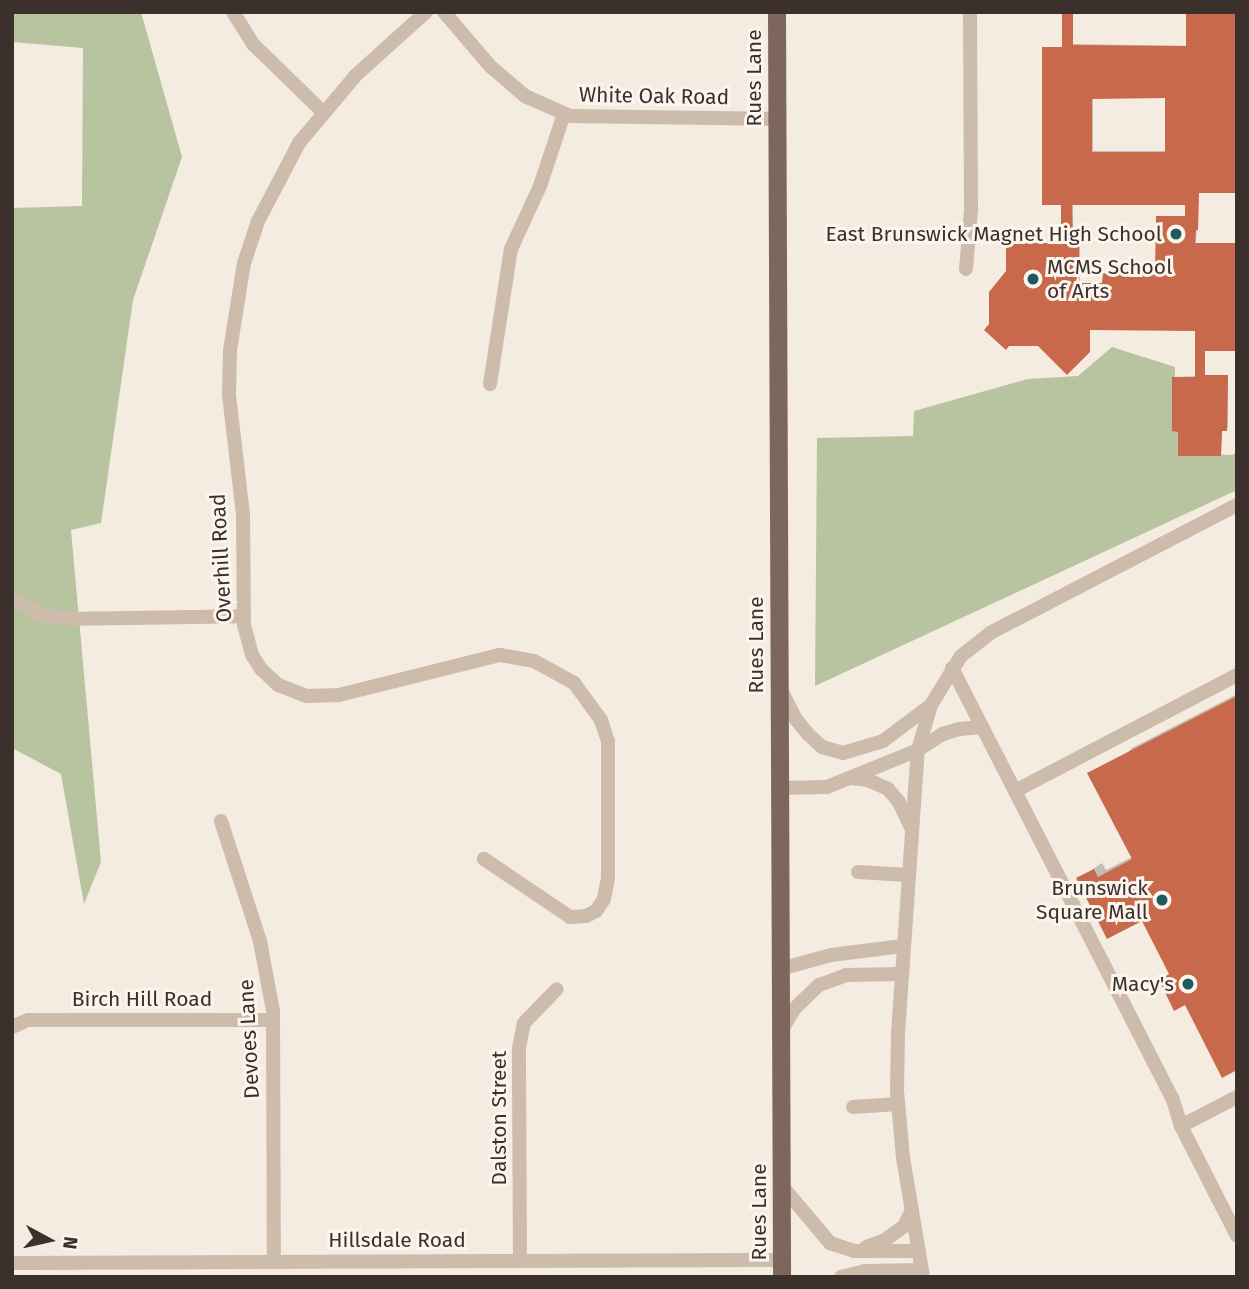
<!DOCTYPE html>
<html>
<head>
<meta charset="utf-8">
<style>
	body { margin:0 }
	#map { position:relative; width:1249px; height:1289px; overflow:hidden; background:#f4ebe1; font-family:"Fira Sans",sans-serif }
	div>[style] { position:absolute }
	[style*='--x'] { left:calc(var(--x)*1px); top:calc(var(--y)*1px); width:calc(var(--w)*1px); rotate:calc(var(--a)*1deg) }
	.green>* { inset:0; background:#b8c4a0 }
	.shadow>* { inset:0; background:#0003 }
	.building>* { inset:0; background:#c8694b }
	.minor>* { height:14px; margin:-7px; padding:0 7px; transform-origin:7px; border-radius:7px; background:#cdbbac }
	.major>* { height:18px; margin:-9px; padding:0 9px; transform-origin:9px; border-radius:9px; background:#7d675c }
	.dots>* { width:19px; height:19px; translate:-50% -50%; box-sizing:border-box; border:4px solid #fbf5ee; border-radius:50% }
	span { translate:-50% -50%; white-space:nowrap; text-align:center; line-height:1.15; -webkit-text-stroke:6px #fbf5ee; paint-order:stroke }
	.street-label { font-size:21px; color:#3b302b }
	.poi-label { font-size:21px; color:#3b302b }
	.right { translate:-100% -50%; text-align:right }
	.left { translate:0 -50%; text-align:left }
	.frame { position:absolute; inset:0; border:14px solid #3b302b; pointer-events:none }
	.north { position:absolute; left:14px; top:1205px; width:70px; height:70px; -webkit-text-stroke:5px #fbf5ee; paint-order:stroke; rotate:98deg; font-size:19px; font-weight:700; line-height:28px; text-align:center; color:#3b302b }
	.north::after { content:''; display:block; margin:auto; width:24px; height:32px; background:#3b302b; clip-path:polygon(50% 0,100% 100%,50% 72%,0 100%) }
</style>
</head>
<body>
<div id="map">
	<div class="green">
		<i style="clip-path:polygon(12px 12px,141px 12px,182px 157px,133px 300px,101px 523px,71px 530px,101px 862px,84px 904px,61px 774px,12px 748px,12px 208px,82px 206px,83px 48px,12px 42px)"></i>
		<i style="clip-path:polygon(1112px 347px,1175px 367px,1174px 430px,1179px 431px,1180px 453px,1233px 455px,1237px 451px,1237px 490px,815px 686px,817px 438px,913px 436px,914px 411px,1028px 379px,1078px 376px)"></i>
	</div>
	<div class="shadow">
		<i style="clip-path:polygon(evenodd,1064px 12px,1073px 12px,1073px 44px,1188px 46px,1199px 191px,1196px 243px,1237px 243px,1237px 349px,1205px 349px,1205px 375px,1228px 375px,1228px 428px,1222px 429px,1221px 454px,1174px 377px,1197px 376px,1197px 329px,1090px 329px,1090px 349px,1067px 373px,1039px 344px,991px 325px,1008px 272px,1008px 244px,1062px 243px,1062px 203px,1044px 48px,1064px 47px,1064px 12px,1167px 96px,1167px 151px,1093px 151px,1093px 97px,1167px 96px,1064px 12px,1073px 203px,1187px 203px,1187px 216px,1158px 217px,1157px 272px,1106px 273px,1104px 283px,1080px 283px,1080px 241px,1073px 242px,1073px 203px)"></i>
		<i style="clip-path:polygon(1237px 694px,1237px 1068px,1171px 974px,1143px 918px,1078px 879px,1102px 863px,1106px 870px,1132px 857px,1126px 755px,1132px 748px)"></i>
	</div>
	<div class="building">
		<i style="clip-path:polygon(evenodd,1062px 12px,1073px 12px,1073px 45px,1186px 46px,1186px 12px,1237px 12px,1237px 193px,1199px 193px,1198px 230px,1196px 230px,1195px 243px,1237px 243px,1237px 351px,1205px 351px,1205px 375px,1228px 375px,1227px 431px,1222px 431px,1221px 456px,1178px 456px,1178px 432px,1172px 431px,1172px 377px,1195px 377px,1195px 331px,1090px 330px,1090px 352px,1067px 375px,1038px 346px,1009px 346px,1006px 350px,984px 330px,989px 324px,989px 292px,1006px 271px,1006px 243px,1061px 243px,1061px 205px,1042px 205px,1042px 47px,1062px 47px,1062px 12px,1165px 98px,1165px 152px,1092px 152px,1092px 99px,1165px 98px,1062px 12px,1072px 205px,1185px 205px,1185px 216px,1156px 216px,1155px 273px,1103px 273px,1102px 283px,1079px 283px,1079px 242px,1073px 242px,1072px 205px)"></i>
		<i style="clip-path:polygon(1237px 696px,1237px 1070px,1222px 1078px,1185px 1005px,1174px 1011px,1159px 980px,1169px 974px,1142px 921px,1107px 939px,1076px 878px,1094px 869px,1098px 877px,1132px 859px,1087px 773px)"></i>
	</div>
	<div class="minor">
		<i style="--x:233;--y:12;--w:39;--a:58"></i>
		<i style="--x:254;--y:45;--w:96;--a:44.2"></i>
		<i style="--x:426;--y:12;--w:94;--a:138"></i>
		<i style="--x:356;--y:75;--w:89;--a:130"></i>
		<i style="--x:299;--y:143;--w:88;--a:117.7"></i>
		<i style="--x:258;--y:221;--w:44;--a:108.4"></i>
		<i style="--x:244;--y:263;--w:88;--a:99.1"></i>
		<i style="--x:230;--y:350;--w:45;--a:91.3"></i>
		<i style="--x:229;--y:395;--w:121;--a:83.3"></i>
		<i style="--x:243;--y:515;--w:110;--a:89.5"></i>
		<i style="--x:244;--y:625;--w:31;--a:75"></i>
		<i style="--x:252;--y:655;--w:17;--a:57"></i>
		<i style="--x:261;--y:669;--w:23;--a:43"></i>
		<i style="--x:278;--y:685;--w:31;--a:21"></i>
		<i style="--x:307;--y:696;--w:32;--a:-2"></i>
		<i style="--x:339;--y:695;--w:166;--a:-14"></i>
		<i style="--x:500;--y:655;--w:35;--a:10"></i>
		<i style="--x:534;--y:661;--w:46;--a:28.8"></i>
		<i style="--x:574;--y:683;--w:46;--a:53.9"></i>
		<i style="--x:601;--y:720;--w:23;--a:72"></i>
		<i style="--x:608;--y:742;--w:136;--a:90"></i>
		<i style="--x:608;--y:878;--w:21;--a:101"></i>
		<i style="--x:604;--y:899;--w:14;--a:124"></i>
		<i style="--x:596;--y:911;--w:11;--a:153"></i>
		<i style="--x:586;--y:916;--w:16;--a:176"></i>
		<i style="--x:570;--y:917;--w:104;--a:-146"></i>
		<i style="--x:444;--y:12;--w:71;--a:49.6"></i>
		<i style="--x:490;--y:66;--w:46;--a:40.6"></i>
		<i style="--x:525;--y:96;--w:49;--a:24"></i>
		<i style="--x:570;--y:116;--w:207;--a:0.8"></i>
		<i style="--x:966;--y:269;--w:60;--a:-85.2"></i>
		<i style="--x:971;--y:209;--w:197;--a:-90.3"></i>
		<i style="--x:490;--y:384;--w:137;--a:-81.2"></i>
		<i style="--x:511;--y:249;--w:69;--a:-65.3"></i>
		<i style="--x:540;--y:186;--w:76;--a:-71.6"></i>
		<i style="--x:12;--y:598;--w:32;--a:30"></i>
		<i style="--x:40;--y:614;--w:23;--a:13"></i>
		<i style="--x:62;--y:619;--w:182;--a:-0.9"></i>
		<i style="--x:952;--y:668;--w:485;--a:62.9"></i>
		<i style="--x:1173;--y:1100;--w:27;--a:73"></i>
		<i style="--x:1181;--y:1126;--w:123;--a:63"></i>
		<i style="--x:781;--y:690;--w:31;--a:63"></i>
		<i style="--x:795;--y:718;--w:21;--a:51"></i>
		<i style="--x:808;--y:734;--w:19;--a:43"></i>
		<i style="--x:822;--y:747;--w:22;--a:16"></i>
		<i style="--x:843;--y:753;--w:42;--a:-16.7"></i>
		<i style="--x:883;--y:741;--w:60;--a:-36.9"></i>
		<i style="--x:852;--y:778;--w:16;--a:7"></i>
		<i style="--x:868;--y:780;--w:22;--a:24"></i>
		<i style="--x:888;--y:789;--w:17;--a:50"></i>
		<i style="--x:899;--y:802;--w:26;--a:65"></i>
		<i style="--x:780;--y:788;--w:47;--a:-1.2"></i>
		<i style="--x:827;--y:787;--w:98;--a:-22.1"></i>
		<i style="--x:918;--y:750;--w:30;--a:-33"></i>
		<i style="--x:943;--y:734;--w:17;--a:-17"></i>
		<i style="--x:959;--y:729;--w:23;--a:-5"></i>
		<i style="--x:1015;--y:791;--w:250;--a:-27.6"></i>
		<i style="--x:221;--y:821;--w:126;--a:72"></i>
		<i style="--x:260;--y:941;--w:71;--a:79.5"></i>
		<i style="--x:273;--y:1011;--w:251;--a:89.8"></i>
		<i style="--x:858;--y:872;--w:50;--a:3.4"></i>
		<i style="--x:780;--y:969;--w:53;--a:-15.4"></i>
		<i style="--x:831;--y:955;--w:72;--a:-7.2"></i>
		<i style="--x:12;--y:1027;--w:17;--a:-24"></i>
		<i style="--x:28;--y:1020;--w:245;--a:0"></i>
		<i style="--x:781;--y:1031;--w:26;--a:-59"></i>
		<i style="--x:794;--y:1009;--w:35;--a:-44"></i>
		<i style="--x:819;--y:985;--w:29;--a:-20"></i>
		<i style="--x:846;--y:975;--w:54;--a:-1.1"></i>
		<i style="--x:853;--y:1107;--w:45;--a:-3.8"></i>
		<i style="--x:1181;--y:1126;--w:63;--a:-27.4"></i>
		<i style="--x:782;--y:1186;--w:75;--a:49.9"></i>
		<i style="--x:830;--y:1243;--w:26;--a:18"></i>
		<i style="--x:855;--y:1251;--w:64;--a:0"></i>
		<i style="--x:866;--y:1247;--w:20;--a:-20"></i>
		<i style="--x:885;--y:1240;--w:24;--a:-36"></i>
		<i style="--x:904;--y:1226;--w:18;--a:-63"></i>
		<i style="--x:520;--y:1261;--w:213;--a:-90.3"></i>
		<i style="--x:519;--y:1048;--w:25;--a:-79"></i>
		<i style="--x:524;--y:1023;--w:47;--a:-45.9"></i>
		<i style="--x:12;--y:1263;--w:770;--a:-0.22"></i>
		<i style="--x:841;--y:1277;--w:25;--a:-14"></i>
		<i style="--x:865;--y:1271;--w:56;--a:-1"></i>
		<i style="--x:923;--y:1277;--w:121;--a:-99.5"></i>
		<i style="--x:903;--y:1158;--w:67;--a:-95.1"></i>
		<i style="--x:897;--y:1091;--w:58;--a:-89"></i>
		<i style="--x:898;--y:1033;--w:284;--a:-86"></i>
		<i style="--x:918;--y:750;--w:47;--a:-73.9"></i>
		<i style="--x:931;--y:705;--w:57;--a:-58.5"></i>
		<i style="--x:961;--y:656;--w:37;--a:-38"></i>
		<i style="--x:990;--y:633;--w:278;--a:-27.4"></i>
	</div>
	<div class="major">
		<i style="--x:777;--y:12;--w:1265;--a:89.77"></i>
	</div>
	<div class="dots">
		<i style="left:1176px;top:234px;background:#1f5a5e"></i>
		<i style="left:1033px;top:279px;background:#1f5a5e"></i>
		<i style="left:1162px;top:900px;background:#1f5a5e"></i>
		<i style="left:1188px;top:984px;background:#1f5a5e"></i>
	</div>
	<div class="street-label">
		<span style="left:754px;top:78px;rotate:-90deg">Rues Lane</span>
		<span style="left:654px;top:96px;rotate:1deg">White Oak Road</span>
		<span style="left:221px;top:558px;rotate:-93deg">Overhill Road</span>
		<span style="left:756px;top:645px;rotate:-90deg">Rues Lane</span>
		<span style="left:142px;top:999px">Birch Hill Road</span>
		<span style="left:249px;top:1039px;rotate:-93deg">Devoes Lane</span>
		<span style="left:499px;top:1118px;rotate:-90deg">Dalston Street</span>
		<span style="left:759px;top:1212px;rotate:-90deg">Rues Lane</span>
		<span style="left:397px;top:1240px">Hillsdale Road</span>
	</div>
	<div class="poi-label">
		<span class="right" style="left:1162px;top:234px">East Brunswick Magnet High School</span>
		<span class="left" style="left:1047px;top:279px">MCMS School<br>of Arts</span>
		<span class="right" style="left:1148px;top:900px">Brunswick<br>Square Mall</span>
		<span class="right" style="left:1174px;top:984px">Macy's</span>
	</div>
	<div class="frame"></div>
	<div class="north">N</div>
</div>
</body>
</html>
